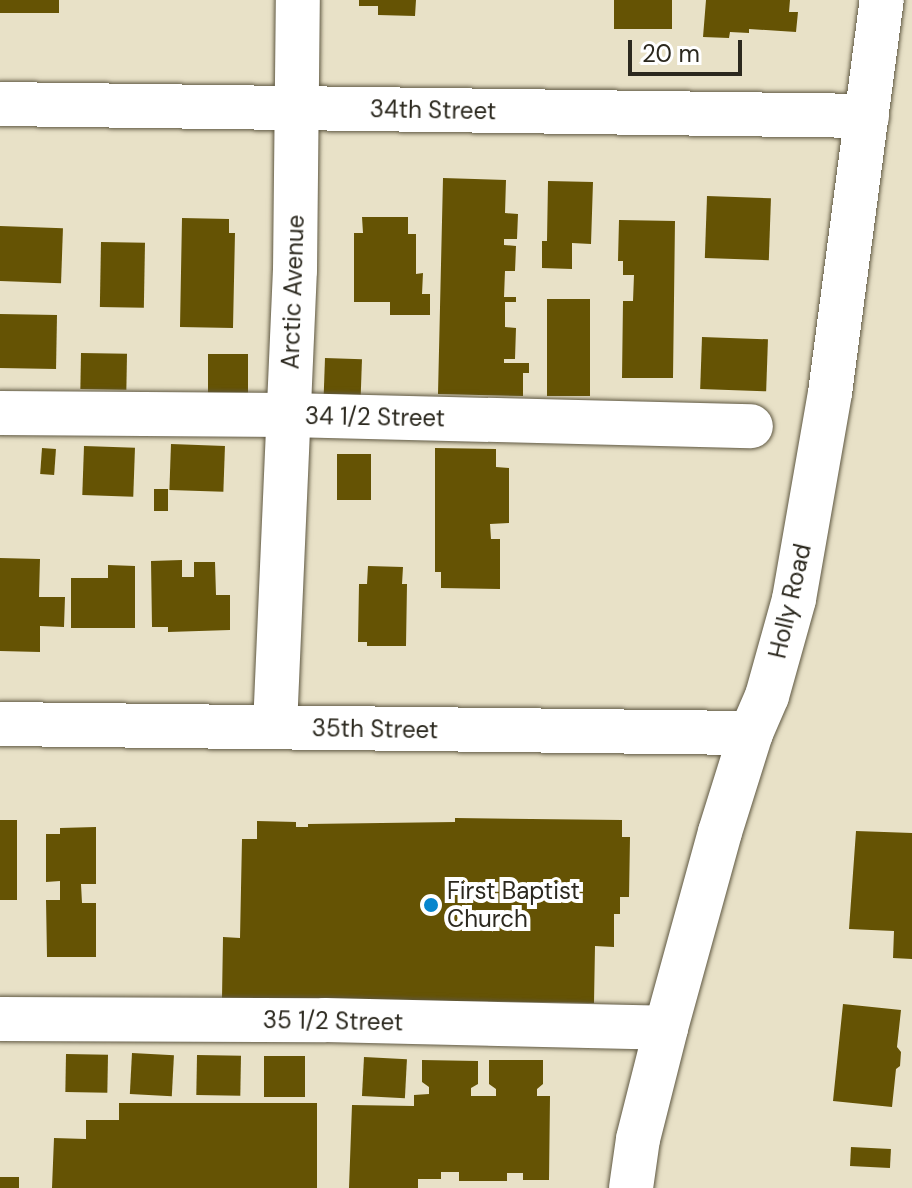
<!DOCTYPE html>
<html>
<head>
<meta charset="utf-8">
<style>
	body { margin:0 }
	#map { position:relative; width:912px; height:1188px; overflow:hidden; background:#e8e1c7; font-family:"DM Sans",sans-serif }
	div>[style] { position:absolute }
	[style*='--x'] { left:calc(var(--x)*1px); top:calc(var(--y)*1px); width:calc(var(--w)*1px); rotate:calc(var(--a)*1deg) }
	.building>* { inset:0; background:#655304; transform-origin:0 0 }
	.roads { filter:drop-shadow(0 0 2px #5f5842) drop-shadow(0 0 2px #5f5842) }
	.minor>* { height:44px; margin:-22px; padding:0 22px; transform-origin:22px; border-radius:22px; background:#fff }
	.dots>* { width:22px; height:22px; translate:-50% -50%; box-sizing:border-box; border:4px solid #fff; border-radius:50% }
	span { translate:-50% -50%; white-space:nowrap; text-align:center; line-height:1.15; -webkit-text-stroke:8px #fff; paint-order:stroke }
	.street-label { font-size:24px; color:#2b281e }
	.poi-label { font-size:24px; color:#2b281e }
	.left { translate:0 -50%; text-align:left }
	.scale { position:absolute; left:628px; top:40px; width:114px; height:36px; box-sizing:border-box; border:4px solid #2b281e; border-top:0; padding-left:10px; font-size:24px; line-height:28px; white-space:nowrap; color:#2b281e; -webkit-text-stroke:6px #fff; paint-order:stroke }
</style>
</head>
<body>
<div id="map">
	<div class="building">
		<i style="left:0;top:0;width:59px;height:13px"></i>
		<i style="clip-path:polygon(359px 0,416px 0,415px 16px,378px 15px,378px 6px,359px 6px)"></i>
		<i style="left:614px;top:0;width:58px;height:29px"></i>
		<i style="clip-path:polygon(706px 0,790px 0,789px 12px,798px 12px,796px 32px,749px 29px,749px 33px,730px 32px,729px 38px,703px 37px)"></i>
		<i style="clip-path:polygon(443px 178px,506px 180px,505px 213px,518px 214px,517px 239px,504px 239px,504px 245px,516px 246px,515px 271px,505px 271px,504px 297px,516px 297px,516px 302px,505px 302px,505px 327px,516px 328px,515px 359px,504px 359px,504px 363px,529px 363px,529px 373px,523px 373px,523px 396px,438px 394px)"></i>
		<i style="clip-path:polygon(548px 181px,593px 182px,591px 244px,572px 243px,572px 269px,542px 268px,542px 241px,547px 241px)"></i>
		<i style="left:707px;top:196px;width:64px;height:62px;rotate:2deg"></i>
		<i style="clip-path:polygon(362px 217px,408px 217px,408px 234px,416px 234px,416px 274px,423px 273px,422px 294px,430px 294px,430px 315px,390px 315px,390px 302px,354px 302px,354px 233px,363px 233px)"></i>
		<i style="clip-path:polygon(182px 218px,229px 219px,229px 233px,235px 233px,233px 328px,180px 327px)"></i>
		<i style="clip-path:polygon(619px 220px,675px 221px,673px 378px,622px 378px,623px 301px,633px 301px,634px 275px,623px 275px,623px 261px,618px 261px)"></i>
		<i style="left:0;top:226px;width:63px;height:55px;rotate:2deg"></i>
		<i style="left:101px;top:242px;width:44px;height:65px;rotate:1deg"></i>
		<i style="left:547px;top:299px;width:43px;height:97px"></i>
		<i style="left:0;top:314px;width:57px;height:54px;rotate:1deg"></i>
		<i style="left:702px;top:337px;width:66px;height:52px;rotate:2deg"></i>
		<i style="left:81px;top:353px;width:46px;height:36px;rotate:1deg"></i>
		<i style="left:208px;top:354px;width:40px;height:39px"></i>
		<i style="left:325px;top:358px;width:37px;height:36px;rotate:2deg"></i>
		<i style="left:171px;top:444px;width:54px;height:46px;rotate:2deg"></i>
		<i style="left:84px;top:446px;width:51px;height:49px;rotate:2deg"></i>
		<i style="left:42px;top:448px;width:14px;height:26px;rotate:4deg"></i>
		<i style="clip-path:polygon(435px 448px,496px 449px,496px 467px,509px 468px,509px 523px,490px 524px,491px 539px,500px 539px,500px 589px,441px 588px,441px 572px,435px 572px)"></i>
		<i style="left:337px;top:454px;width:34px;height:46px"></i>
		<i style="left:154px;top:489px;width:14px;height:22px"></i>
		<i style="clip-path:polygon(0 558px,40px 559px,39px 597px,65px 597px,64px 627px,40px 626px,40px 652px,0 651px)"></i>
		<i style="clip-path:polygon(182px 560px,182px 577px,194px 577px,194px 562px,215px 562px,216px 595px,230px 595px,230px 630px,168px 632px,168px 627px,152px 627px,151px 561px)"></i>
		<i style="clip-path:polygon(108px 565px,135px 566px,135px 628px,71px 628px,71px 578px,108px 578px)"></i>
		<i style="clip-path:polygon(368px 566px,403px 567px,402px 584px,407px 584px,406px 646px,367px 646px,367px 642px,358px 642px,359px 584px,367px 584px)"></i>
		<i style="clip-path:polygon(455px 818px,622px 820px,622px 837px,630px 837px,629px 897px,620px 897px,620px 914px,614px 914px,614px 947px,595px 946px,594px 1003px,222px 998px,223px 937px,240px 938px,242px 839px,257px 839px,257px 821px,296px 822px,296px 827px,308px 827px,308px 824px,455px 822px)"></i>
		<i style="left:0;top:820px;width:17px;height:80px"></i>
		<i style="clip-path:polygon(96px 827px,96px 884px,81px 884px,82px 903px,96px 903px,96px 957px,47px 957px,46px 900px,60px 900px,60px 881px,46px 882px,46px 834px,60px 834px,60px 828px)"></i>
		<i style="clip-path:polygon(856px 831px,912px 833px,912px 959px,893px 958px,894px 931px,849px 929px)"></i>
		<i style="clip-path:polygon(843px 1004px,901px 1010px,897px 1047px,901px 1052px,900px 1066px,896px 1069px,892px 1107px,833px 1101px)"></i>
		<i style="left:132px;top:1053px;width:42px;height:41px;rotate:3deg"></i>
		<i style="left:66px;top:1054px;width:42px;height:38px;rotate:1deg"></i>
		<i style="left:197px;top:1055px;width:44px;height:40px;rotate:1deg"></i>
		<i style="left:264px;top:1056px;width:41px;height:41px"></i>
		<i style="left:364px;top:1057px;width:43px;height:39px;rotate:3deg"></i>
		<i style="clip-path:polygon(422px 1060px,478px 1061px,478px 1084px,471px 1088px,471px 1096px,496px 1096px,496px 1089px,489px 1084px,489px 1060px,543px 1060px,543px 1084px,537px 1089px,537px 1096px,550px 1096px,549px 1180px,523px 1180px,523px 1173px,507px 1173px,507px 1181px,459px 1181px,459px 1172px,441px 1172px,441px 1179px,418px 1179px,418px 1188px,349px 1188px,352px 1105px,414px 1106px,414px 1095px,429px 1094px,429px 1087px,422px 1082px)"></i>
		<i style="clip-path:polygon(119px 1103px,317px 1103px,317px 1188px,52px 1188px,54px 1138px,86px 1139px,86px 1120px,119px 1120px)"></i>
		<i style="left:851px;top:1147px;width:40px;height:19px;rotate:3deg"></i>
		<i style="left:0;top:1177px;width:19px;height:11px"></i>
	</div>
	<div class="roads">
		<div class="minor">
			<i style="--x:0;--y:104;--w:867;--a:0.79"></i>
			<i style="--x:0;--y:413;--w:288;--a:0.4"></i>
			<i style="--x:288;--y:415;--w:463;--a:1.4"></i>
			<i style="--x:0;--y:724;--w:751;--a:0.69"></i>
			<i style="--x:275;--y:727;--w:457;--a:-87.5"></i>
			<i style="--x:295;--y:270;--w:270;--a:-89.4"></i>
			<i style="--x:0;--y:1019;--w:325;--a:0.2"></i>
			<i style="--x:325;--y:1020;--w:341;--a:1.3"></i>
			<i style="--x:631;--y:1188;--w:49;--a:-81.9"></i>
			<i style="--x:638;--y:1139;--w:114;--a:-75.8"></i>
			<i style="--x:666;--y:1028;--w:203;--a:-74.6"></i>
			<i style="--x:720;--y:832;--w:104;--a:-72.6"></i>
			<i style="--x:751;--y:733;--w:40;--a:-66.6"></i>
			<i style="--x:767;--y:696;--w:101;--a:-74.4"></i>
			<i style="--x:794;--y:599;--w:209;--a:-80.1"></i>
			<i style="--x:830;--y:393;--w:396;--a:-82.5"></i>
		</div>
	</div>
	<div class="dots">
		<i style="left:431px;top:905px;background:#0786cd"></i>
	</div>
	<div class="street-label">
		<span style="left:433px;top:110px;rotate:1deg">34th Street</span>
		<span style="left:293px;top:292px;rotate:-88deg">Arctic Avenue</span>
		<span style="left:375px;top:417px;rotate:1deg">34 1/2 Street</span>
		<span style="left:790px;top:601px;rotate:-77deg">Holly Road</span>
		<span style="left:375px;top:729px;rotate:1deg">35th Street</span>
		<span style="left:333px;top:1021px;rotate:1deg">35 1/2 Street</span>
	</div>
	<div class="poi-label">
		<span class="left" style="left:447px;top:905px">First Baptist<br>Church</span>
	</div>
	<div class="scale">20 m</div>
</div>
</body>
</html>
